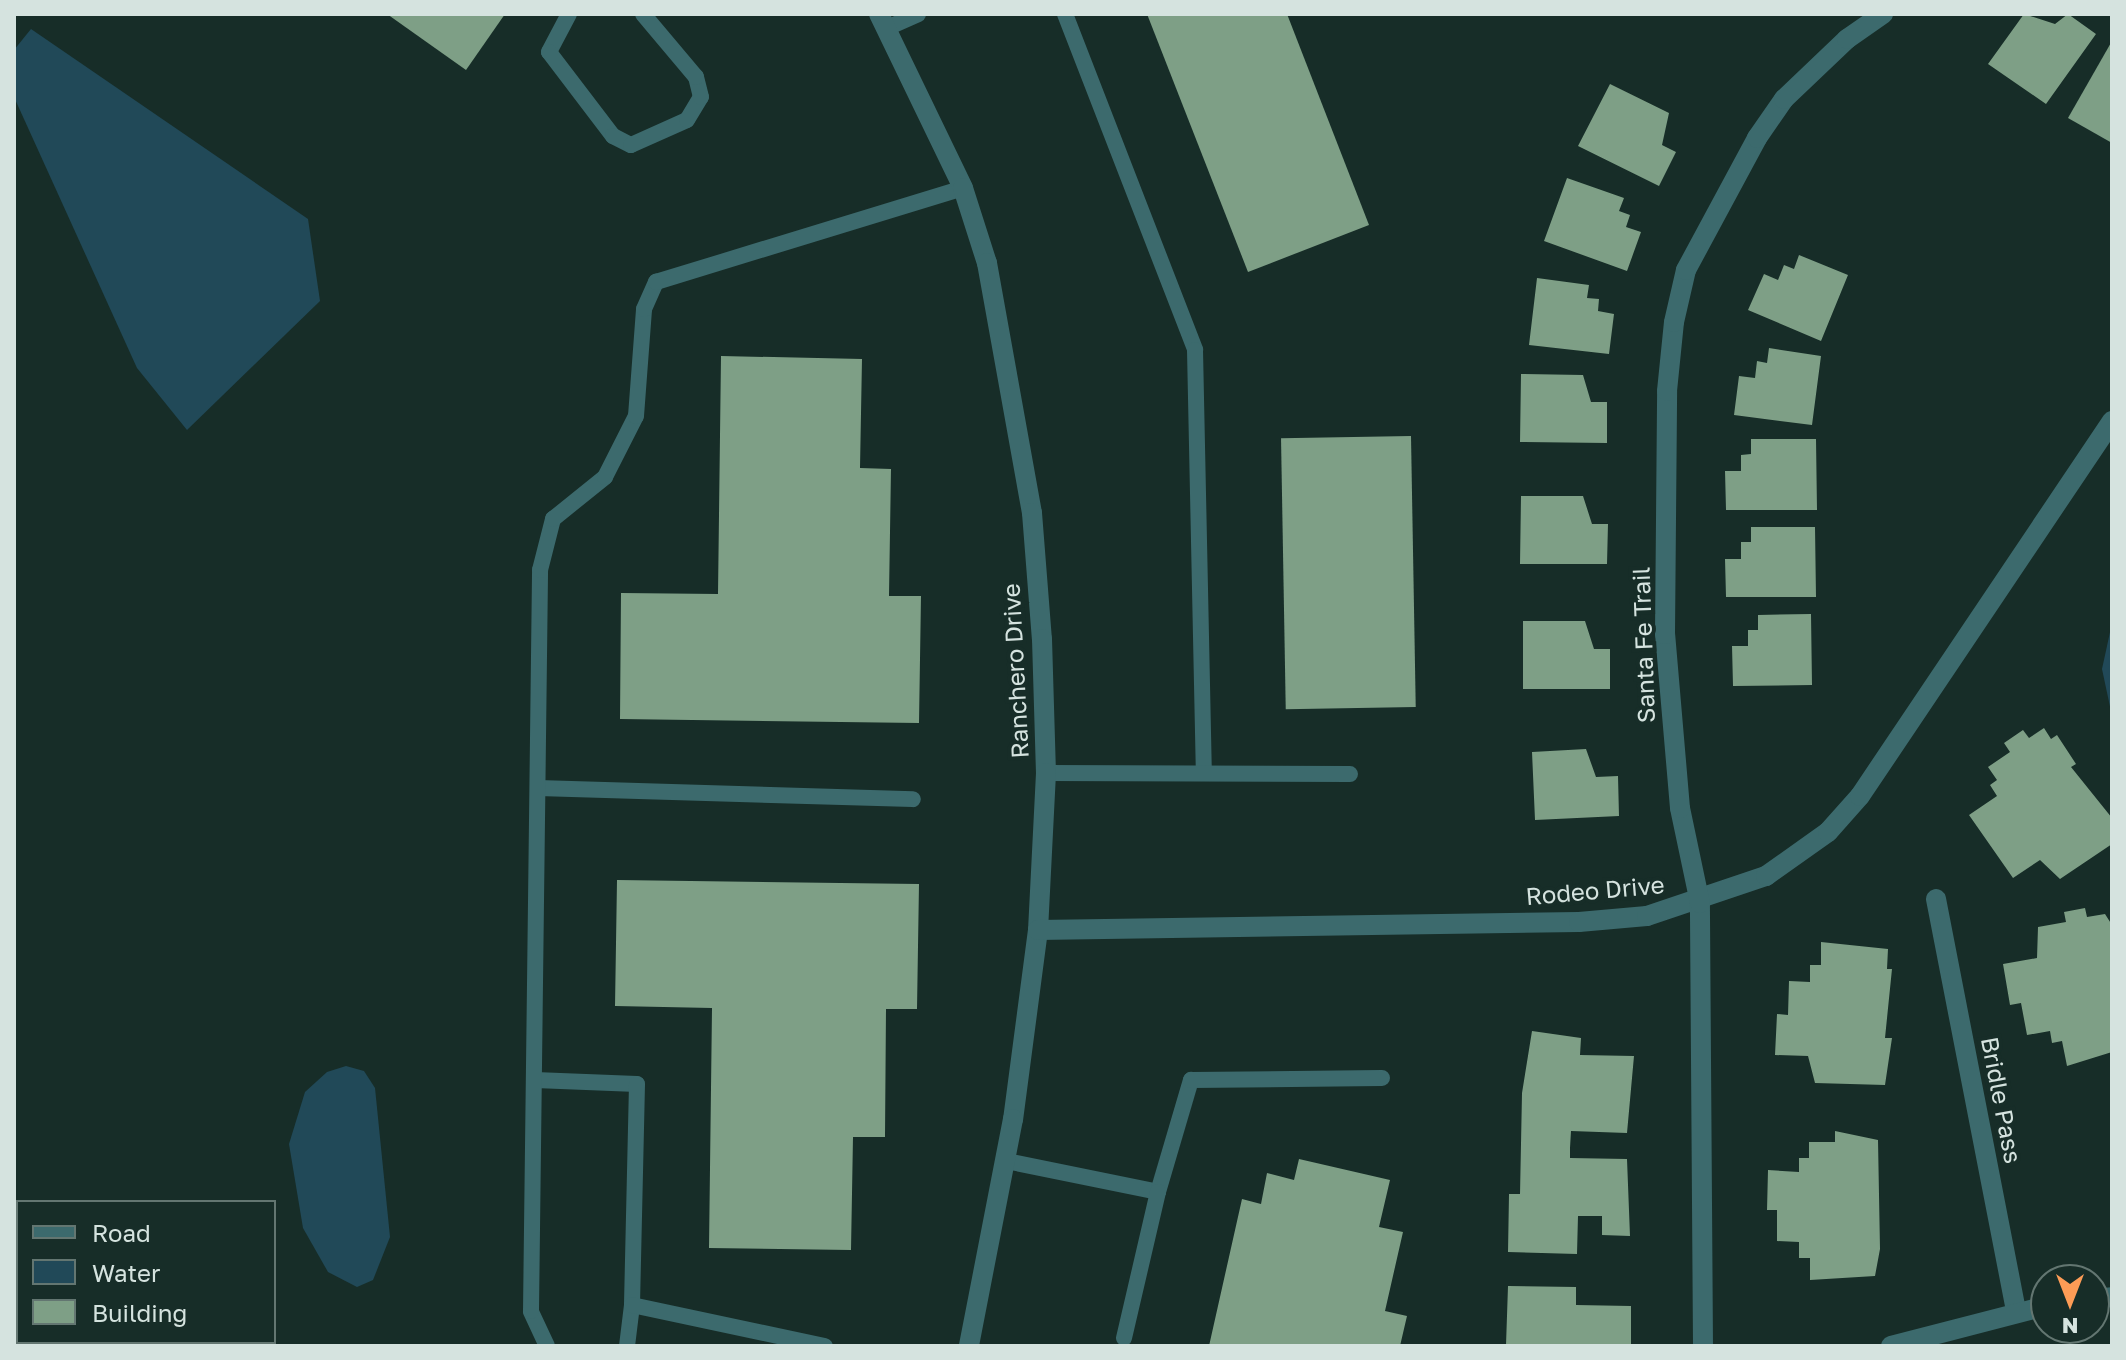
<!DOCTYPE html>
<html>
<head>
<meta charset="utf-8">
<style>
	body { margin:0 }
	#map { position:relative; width:2126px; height:1360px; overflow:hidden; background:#172d28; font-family:"Golos Text",sans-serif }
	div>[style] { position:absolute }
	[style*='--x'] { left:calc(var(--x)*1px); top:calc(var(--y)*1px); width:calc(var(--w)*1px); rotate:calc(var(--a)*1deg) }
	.water>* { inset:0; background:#214958 }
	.building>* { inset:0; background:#7e9f86; transform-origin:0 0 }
	.service>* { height:16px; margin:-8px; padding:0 8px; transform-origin:8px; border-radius:8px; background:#3c6a6d }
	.minor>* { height:20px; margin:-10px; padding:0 10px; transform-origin:10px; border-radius:10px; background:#3c6a6d }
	span { translate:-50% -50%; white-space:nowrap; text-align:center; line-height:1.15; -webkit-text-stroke:8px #172d28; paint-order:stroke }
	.street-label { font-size:24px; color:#d5e3df }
	.frame { position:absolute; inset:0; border:16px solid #d5e3df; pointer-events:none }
	.legend { position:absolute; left:16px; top:1200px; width:260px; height:144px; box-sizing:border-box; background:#172d28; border:2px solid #637671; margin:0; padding:10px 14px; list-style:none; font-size:24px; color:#d5e3df }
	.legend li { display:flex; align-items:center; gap:16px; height:40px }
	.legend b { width:40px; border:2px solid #637671 }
	.north { position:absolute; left:2030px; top:1264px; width:80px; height:80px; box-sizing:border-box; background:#172d28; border:2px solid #637671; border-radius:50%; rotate:180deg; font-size:22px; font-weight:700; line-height:32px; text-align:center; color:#d5e3df }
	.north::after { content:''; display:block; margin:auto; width:28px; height:36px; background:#fd9c56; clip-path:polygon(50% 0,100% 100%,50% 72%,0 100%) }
</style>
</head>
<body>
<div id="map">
	<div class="water">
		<i style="clip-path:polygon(31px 29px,308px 219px,320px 301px,187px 430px,137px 368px,14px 97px,14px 50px)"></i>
		<i style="clip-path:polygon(2112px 623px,2112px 716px,2102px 669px)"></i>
		<i style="clip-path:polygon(346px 1066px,364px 1071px,375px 1088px,390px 1237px,373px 1280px,357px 1287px,328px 1272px,303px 1228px,289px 1144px,305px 1092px,327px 1072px)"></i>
	</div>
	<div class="building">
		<i style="clip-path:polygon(387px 14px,505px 14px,466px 70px)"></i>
		<i style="clip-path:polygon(1147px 14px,1287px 14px,1369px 225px,1248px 272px)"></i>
		<i style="clip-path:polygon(2024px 14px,2055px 24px,2068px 14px,2096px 34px,2046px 104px,1988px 64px)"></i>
		<i style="clip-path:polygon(2112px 41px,2112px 143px,2068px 118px)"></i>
		<i style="clip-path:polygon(1610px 84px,1669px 113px,1662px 145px,1676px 152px,1659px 186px,1578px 146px)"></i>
		<i style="clip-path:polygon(1567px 178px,1624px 198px,1619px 211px,1630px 215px,1626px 227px,1641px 232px,1627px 271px,1544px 241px)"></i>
		<i style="clip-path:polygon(1799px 255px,1848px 275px,1821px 341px,1748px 310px,1764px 274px,1778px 280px,1784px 265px,1794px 269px)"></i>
		<i style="clip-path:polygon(1537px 278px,1589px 285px,1587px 298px,1599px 299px,1598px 311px,1614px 314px,1609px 354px,1529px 345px)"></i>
		<i style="clip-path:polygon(1769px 348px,1821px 356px,1812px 425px,1734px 415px,1739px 376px,1755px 378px,1757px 361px,1767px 363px)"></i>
		<i style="clip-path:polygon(721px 356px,862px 359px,860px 468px,891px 469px,889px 596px,921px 596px,919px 723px,620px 719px,621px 593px,718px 594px)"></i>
		<i style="clip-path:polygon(1521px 374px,1583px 375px,1591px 402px,1607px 402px,1607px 443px,1520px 442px)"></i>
		<i style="left:1411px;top:436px;width:271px;height:130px;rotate:89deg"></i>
		<i style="clip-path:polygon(1751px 439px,1816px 439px,1817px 510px,1726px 510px,1725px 471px,1741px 471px,1741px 455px,1751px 454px)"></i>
		<i style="clip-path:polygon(1521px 496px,1583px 496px,1592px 524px,1608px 524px,1607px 564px,1520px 564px)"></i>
		<i style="clip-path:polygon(1751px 527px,1815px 527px,1816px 597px,1726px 597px,1725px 559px,1741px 559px,1741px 542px,1751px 542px)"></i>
		<i style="clip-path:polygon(1811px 614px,1812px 685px,1733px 686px,1732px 646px,1748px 646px,1748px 630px,1758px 630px,1758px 615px)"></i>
		<i style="clip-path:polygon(1523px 621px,1585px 621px,1594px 649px,1610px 649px,1610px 689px,1523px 689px)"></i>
		<i style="clip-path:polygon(2044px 728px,2051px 739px,2057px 735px,2076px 764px,2071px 767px,2112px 818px,2112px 844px,2060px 879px,2040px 860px,2013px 878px,1969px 815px,1997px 796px,1990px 785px,1997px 780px,1988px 767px,2010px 752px,2004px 743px,2023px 730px,2029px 738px)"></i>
		<i style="clip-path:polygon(1586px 749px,1596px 777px,1618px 776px,1619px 816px,1535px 820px,1532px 752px)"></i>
		<i style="clip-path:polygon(617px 880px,919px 884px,917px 1009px,886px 1009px,885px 1137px,853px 1137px,851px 1250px,709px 1248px,712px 1008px,615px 1006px)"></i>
		<i style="clip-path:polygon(2085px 908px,2087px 917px,2105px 914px,2112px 925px,2112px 1052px,2067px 1066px,2062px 1041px,2052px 1043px,2050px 1031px,2027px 1035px,2021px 1003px,2010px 1005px,2003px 964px,2037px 958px,2038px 927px,2066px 922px,2064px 912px)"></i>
		<i style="clip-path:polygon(1821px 942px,1888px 949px,1887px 969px,1892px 969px,1885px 1038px,1892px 1038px,1885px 1085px,1815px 1083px,1808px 1056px,1775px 1055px,1777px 1014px,1788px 1015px,1789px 981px,1810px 982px,1810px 965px,1821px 965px)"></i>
		<i style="clip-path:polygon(1532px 1031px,1581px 1038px,1580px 1055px,1634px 1056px,1627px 1133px,1571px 1131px,1570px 1148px,1570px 1158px,1627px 1159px,1630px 1236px,1602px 1235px,1602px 1216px,1578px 1216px,1577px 1254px,1508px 1252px,1509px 1194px,1520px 1194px,1522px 1093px)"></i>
		<i style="clip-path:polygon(1835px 1131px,1878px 1140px,1880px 1249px,1875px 1276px,1810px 1280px,1810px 1258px,1799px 1258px,1799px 1242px,1777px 1241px,1777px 1210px,1767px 1210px,1768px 1170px,1799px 1172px,1799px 1158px,1809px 1158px,1809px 1142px,1835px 1142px)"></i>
		<i style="clip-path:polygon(1299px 1159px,1390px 1180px,1379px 1227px,1403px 1232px,1385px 1311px,1407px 1316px,1400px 1346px,1209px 1346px,1242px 1199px,1261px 1204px,1267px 1173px,1294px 1180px)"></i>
		<i style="clip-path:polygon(1508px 1286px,1576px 1287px,1576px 1305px,1631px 1306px,1631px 1346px,1506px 1345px)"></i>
	</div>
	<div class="service">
		<i style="--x:569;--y:14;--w:43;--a:117.8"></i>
		<i style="--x:549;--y:52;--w:106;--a:52.7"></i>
		<i style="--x:613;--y:136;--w:20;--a:27"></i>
		<i style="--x:631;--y:145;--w:61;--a:-24.1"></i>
		<i style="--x:687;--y:120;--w:27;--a:-59"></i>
		<i style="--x:701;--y:97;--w:21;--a:-104"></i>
		<i style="--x:696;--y:77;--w:82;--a:-130.1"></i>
		<i style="--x:1065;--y:14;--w:360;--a:68.8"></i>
		<i style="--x:1195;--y:350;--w:423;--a:88.8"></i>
		<i style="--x:887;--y:28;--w:34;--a:-24"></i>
		<i style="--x:1046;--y:773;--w:304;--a:0.2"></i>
		<i style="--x:538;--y:788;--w:375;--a:1.7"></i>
		<i style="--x:535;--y:1080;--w:102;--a:2.2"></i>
		<i style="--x:637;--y:1084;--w:221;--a:91.3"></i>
		<i style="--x:1006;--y:1161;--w:155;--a:11.5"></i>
		<i style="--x:1158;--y:1192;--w:117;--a:-73.6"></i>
		<i style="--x:1191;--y:1080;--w:191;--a:-0.6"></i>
		<i style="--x:1124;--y:1338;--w:150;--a:-76.9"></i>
		<i style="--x:547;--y:1346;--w:38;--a:-115"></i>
		<i style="--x:531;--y:1311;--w:741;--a:-89.3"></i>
		<i style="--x:540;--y:570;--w:53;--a:-75.7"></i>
		<i style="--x:553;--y:519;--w:67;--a:-38.9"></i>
		<i style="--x:605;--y:477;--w:68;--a:-63.1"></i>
		<i style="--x:636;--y:416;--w:107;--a:-85.7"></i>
		<i style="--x:644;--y:309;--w:30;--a:-66"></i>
		<i style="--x:656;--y:282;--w:321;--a:-17"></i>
		<i style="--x:627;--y:1346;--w:41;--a:-83"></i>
		<i style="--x:632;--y:1305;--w:197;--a:12"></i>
	</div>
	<div class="minor">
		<i style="--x:879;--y:14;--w:193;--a:64.2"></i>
		<i style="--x:963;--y:188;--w:79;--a:72.3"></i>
		<i style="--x:987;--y:263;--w:254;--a:79.8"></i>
		<i style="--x:1032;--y:513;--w:126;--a:85.5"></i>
		<i style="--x:1042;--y:639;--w:134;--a:88.3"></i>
		<i style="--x:1046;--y:773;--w:157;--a:92.9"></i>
		<i style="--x:1038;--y:930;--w:191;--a:97.5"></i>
		<i style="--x:1013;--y:1119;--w:231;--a:101"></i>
		<i style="--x:1936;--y:899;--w:420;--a:79"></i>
		<i style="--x:1038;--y:930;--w:541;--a:-0.85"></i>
		<i style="--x:1579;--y:922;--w:68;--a:-5"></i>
		<i style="--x:1647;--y:916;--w:126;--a:-18.6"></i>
		<i style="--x:1766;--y:876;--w:76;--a:-35.4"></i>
		<i style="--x:1828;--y:832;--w:48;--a:-48.4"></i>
		<i style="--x:1860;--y:796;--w:452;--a:-56.1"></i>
		<i style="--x:2094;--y:1299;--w:18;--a:-6"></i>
		<i style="--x:1703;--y:1346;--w:443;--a:-90.4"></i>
		<i style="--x:1700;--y:903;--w:97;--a:-101.9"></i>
		<i style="--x:1680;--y:808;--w:175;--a:-94.9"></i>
		<i style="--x:1665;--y:634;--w:243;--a:-89.5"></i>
		<i style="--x:1667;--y:391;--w:69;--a:-84.2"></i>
		<i style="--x:1674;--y:322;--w:53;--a:-77"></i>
		<i style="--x:1686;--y:270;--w:150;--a:-61.7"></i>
		<i style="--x:1757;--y:138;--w:47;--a:-55.3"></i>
		<i style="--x:1784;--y:99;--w:87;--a:-43.6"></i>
		<i style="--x:1847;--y:39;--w:44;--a:-34.8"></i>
		<i style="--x:1891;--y:1346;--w:160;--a:-14.5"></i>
	</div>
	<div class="street-label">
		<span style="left:1643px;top:645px;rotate:-92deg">Santa Fe Trail</span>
		<span style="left:1015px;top:671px;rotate:-93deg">Ranchero Drive</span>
		<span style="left:1595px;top:890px;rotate:-5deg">Rodeo Drive</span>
		<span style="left:2002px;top:1100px;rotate:79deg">Bridle Pass</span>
	</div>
	<div class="frame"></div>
	<ul class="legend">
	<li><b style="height:10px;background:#3c6a6d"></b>Road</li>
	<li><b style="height:22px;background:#214958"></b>Water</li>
	<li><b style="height:22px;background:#7e9f86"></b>Building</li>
	</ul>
	<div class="north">N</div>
</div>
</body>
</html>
